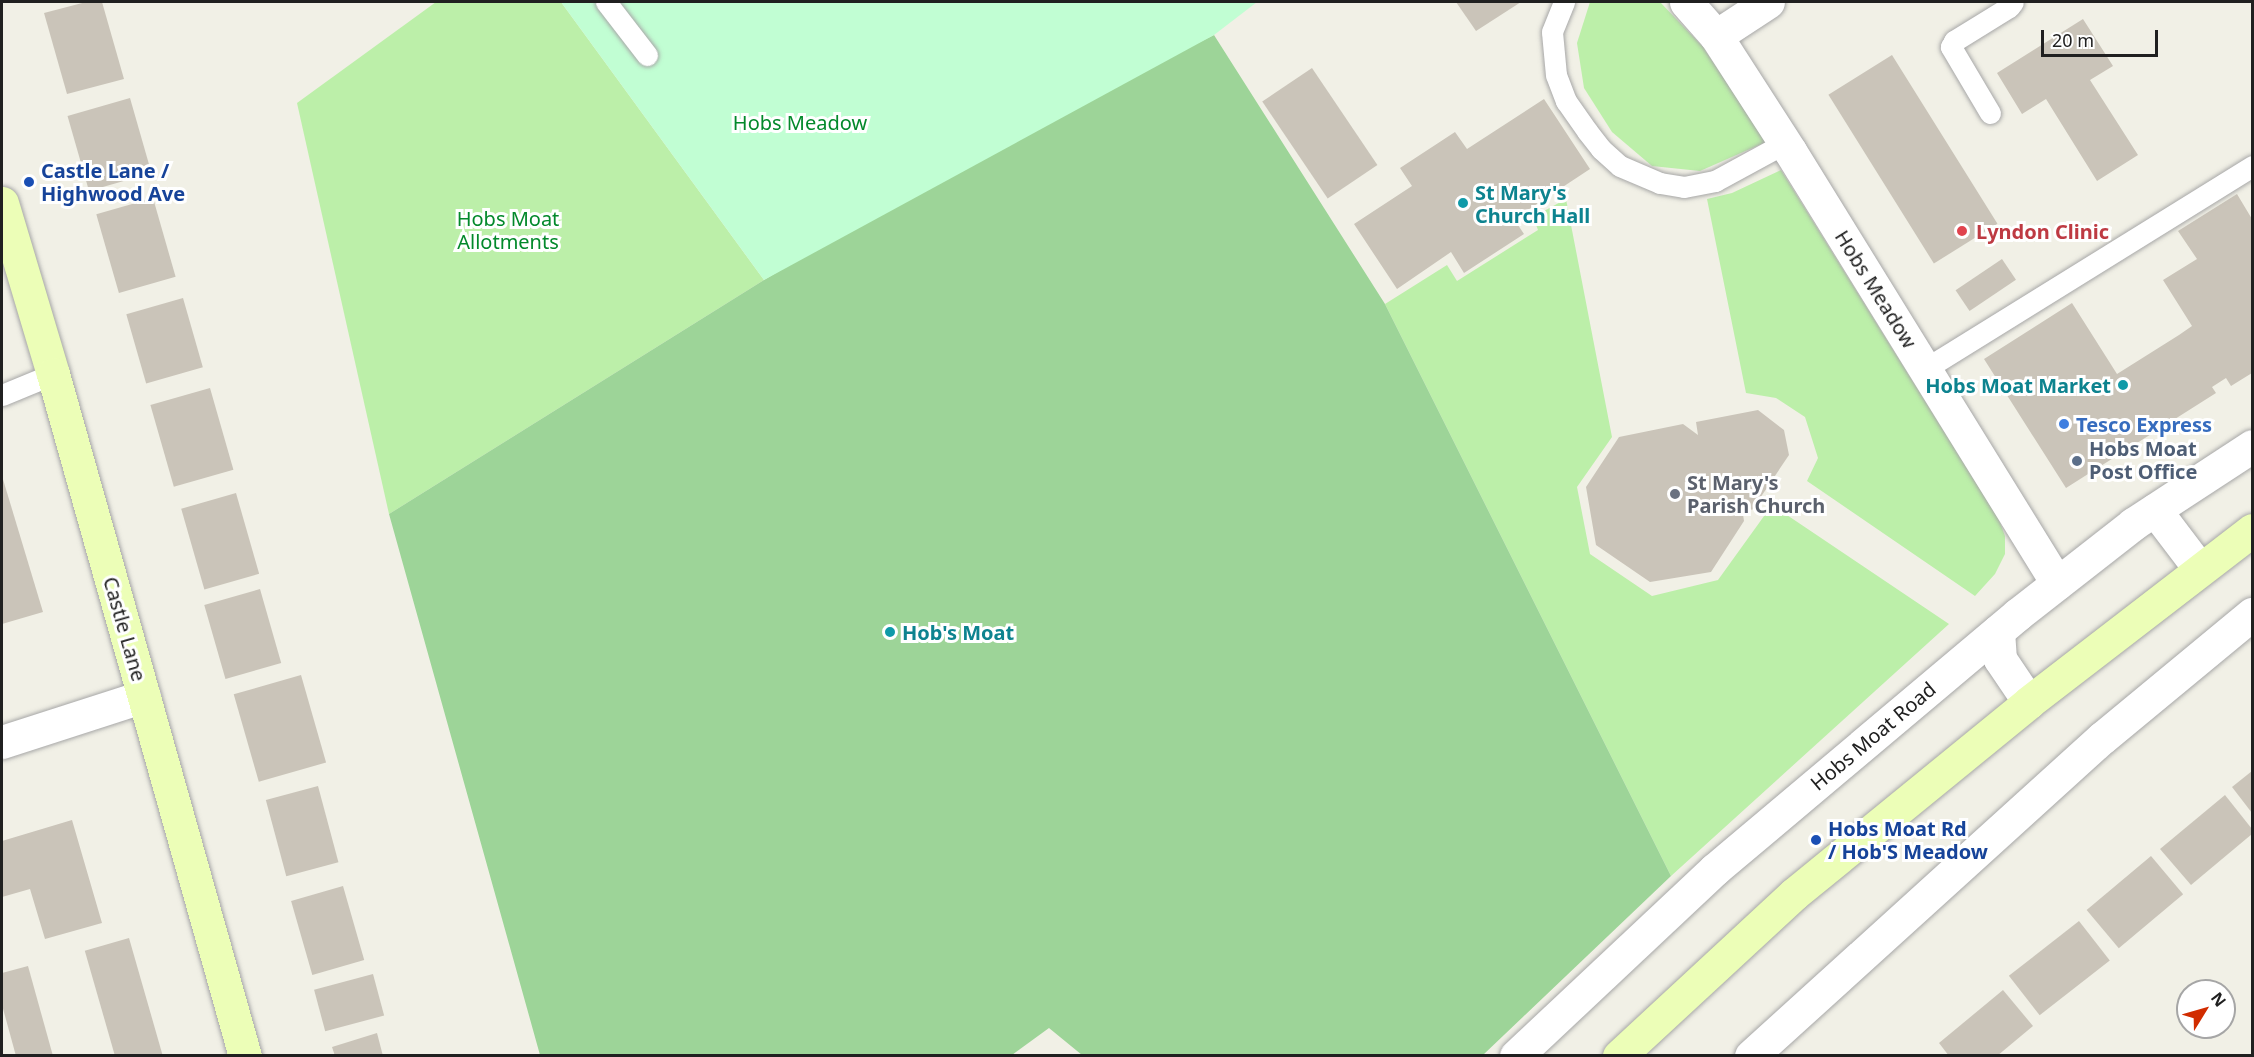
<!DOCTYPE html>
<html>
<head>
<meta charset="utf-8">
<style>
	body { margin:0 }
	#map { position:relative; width:2254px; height:1057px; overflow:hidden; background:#f1f0e6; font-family:"Noto Sans",sans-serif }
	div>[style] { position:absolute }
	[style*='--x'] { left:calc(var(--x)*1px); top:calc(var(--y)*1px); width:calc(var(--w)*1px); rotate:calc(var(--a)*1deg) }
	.grass>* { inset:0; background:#bcefa9 }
	.forest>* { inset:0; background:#9dd498 }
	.park>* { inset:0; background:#c1fed3 }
	.building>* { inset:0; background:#cac4b9; transform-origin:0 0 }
	.roads { filter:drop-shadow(0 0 2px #a7a7a7) drop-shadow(0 0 2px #a7a7a7) }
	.lane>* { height:21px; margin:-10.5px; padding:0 10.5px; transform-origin:10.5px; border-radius:10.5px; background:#fff }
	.street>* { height:33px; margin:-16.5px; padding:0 16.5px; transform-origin:16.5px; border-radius:16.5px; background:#fff }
	.secondary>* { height:33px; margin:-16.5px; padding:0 16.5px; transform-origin:16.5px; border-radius:16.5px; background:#ecfeb7 }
	.dots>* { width:16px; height:16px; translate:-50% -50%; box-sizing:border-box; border:3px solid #fff; border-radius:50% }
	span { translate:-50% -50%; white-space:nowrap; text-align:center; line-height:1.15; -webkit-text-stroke:6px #fff; paint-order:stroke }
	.park-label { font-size:20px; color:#03892b }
	.transit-label { font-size:20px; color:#164399; font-weight:700 }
	.left { translate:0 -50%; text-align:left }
	.culture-label { font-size:20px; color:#0d838f; font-weight:700 }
	.right { translate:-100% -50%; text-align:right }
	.health-label { font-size:20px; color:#be3a42; font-weight:700 }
	.street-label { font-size:20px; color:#202020 }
	.shop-label { font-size:20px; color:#366cbe; font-weight:700 }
	.service-label { font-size:20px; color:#4e5e75; font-weight:700 }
	.worship-label { font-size:20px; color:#5b616d; font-weight:700 }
	.frame { position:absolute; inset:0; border:3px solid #202020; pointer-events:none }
	.north { position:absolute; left:2176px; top:979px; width:60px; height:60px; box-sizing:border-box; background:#fff; border:2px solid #a6a6a6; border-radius:50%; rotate:53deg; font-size:16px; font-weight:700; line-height:24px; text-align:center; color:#202020 }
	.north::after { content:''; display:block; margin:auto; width:21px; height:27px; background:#d12c00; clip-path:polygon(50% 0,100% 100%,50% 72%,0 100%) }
	.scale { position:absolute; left:2041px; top:30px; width:117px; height:27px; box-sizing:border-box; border:3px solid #202020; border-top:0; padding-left:8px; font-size:18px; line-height:21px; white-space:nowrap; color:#202020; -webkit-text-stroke:4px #fff; paint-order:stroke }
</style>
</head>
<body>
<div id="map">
	<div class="grass">
		<i style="clip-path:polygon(436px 2px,561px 2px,764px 280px,389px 514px,297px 103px)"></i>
		<i style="clip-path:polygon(1590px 2px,1660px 2px,1703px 47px,1766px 142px,1700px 171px,1652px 166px,1612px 132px,1584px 88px,1577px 43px)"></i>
		<i style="clip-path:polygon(1781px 170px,1999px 520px,2005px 536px,2005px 554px,1995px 574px,1975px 596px,1807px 481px,1818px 458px,1805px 417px,1776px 398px,1746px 393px,1707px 199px,1732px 193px)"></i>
		<i style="clip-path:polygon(1566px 199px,1612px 437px,1577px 487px,1590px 554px,1652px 596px,1718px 580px,1772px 505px,1949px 624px,1671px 876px,1385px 304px,1447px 265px,1457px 281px,1538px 230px,1533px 217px)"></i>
	</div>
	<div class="forest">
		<i style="clip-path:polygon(1214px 35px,1385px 304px,1671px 876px,1483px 1055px,1082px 1055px,1049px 1028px,1012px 1055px,540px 1055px,389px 514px,764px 280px,991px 145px)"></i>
	</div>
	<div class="park">
		<i style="clip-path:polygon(561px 2px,1257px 2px,1214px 35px,764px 280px)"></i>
	</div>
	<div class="building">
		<i style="clip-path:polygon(86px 2px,102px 2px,124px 79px,67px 94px,44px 13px)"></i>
		<i style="clip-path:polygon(1456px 2px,1521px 2px,1476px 31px)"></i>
		<i style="clip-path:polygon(2083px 19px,2113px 66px,2090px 80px,2138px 155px,2097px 181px,2046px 99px,2022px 114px,1997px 73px)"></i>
		<i style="left:1892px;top:55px;width:199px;height:75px;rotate:58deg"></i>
		<i style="left:1312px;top:68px;width:117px;height:60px;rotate:56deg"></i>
		<i style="left:130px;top:98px;width:78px;height:65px;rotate:74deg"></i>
		<i style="clip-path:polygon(1544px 99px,1590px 169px,1514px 219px,1524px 234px,1464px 273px,1451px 252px,1397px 289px,1354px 224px,1412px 186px,1400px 168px,1455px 132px,1467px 149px)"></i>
		<i style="clip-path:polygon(2237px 194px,2252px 219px,2252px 373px,2231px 386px,2226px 378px,2212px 387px,2216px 393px,2066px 488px,1984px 359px,2072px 303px,2117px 374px,2179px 335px,2192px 326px,2163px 280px,2197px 259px,2178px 231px)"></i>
		<i style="left:153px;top:198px;width:82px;height:59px;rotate:74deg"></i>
		<i style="left:2002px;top:259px;width:25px;height:56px;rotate:56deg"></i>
		<i style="left:183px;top:298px;width:72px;height:59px;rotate:74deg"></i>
		<i style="left:210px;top:388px;width:85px;height:62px;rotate:74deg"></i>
		<i style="clip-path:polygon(1758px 410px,1784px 430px,1789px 455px,1752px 510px,1741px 501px,1744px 521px,1711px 572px,1650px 582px,1596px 545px,1586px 487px,1619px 437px,1683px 424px,1698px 435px,1696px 422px)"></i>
		<i style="clip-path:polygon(2px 476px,43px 612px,2px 624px)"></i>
		<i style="left:236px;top:493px;width:84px;height:57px;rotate:74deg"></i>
		<i style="left:260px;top:589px;width:77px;height:58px;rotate:74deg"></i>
		<i style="left:301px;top:675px;width:91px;height:70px;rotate:74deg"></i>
		<i style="clip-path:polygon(2252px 771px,2252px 813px,2232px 787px)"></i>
		<i style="left:318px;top:786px;width:79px;height:54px;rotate:75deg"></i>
		<i style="clip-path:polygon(2225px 795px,2252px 829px,2252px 834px,2191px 885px,2160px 849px)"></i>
		<i style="clip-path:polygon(72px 820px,102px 923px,45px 939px,30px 889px,2px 897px,2px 841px)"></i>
		<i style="left:2151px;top:856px;width:50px;height:84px;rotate:50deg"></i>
		<i style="left:343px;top:886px;width:77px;height:54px;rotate:74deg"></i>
		<i style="left:2079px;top:921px;width:50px;height:89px;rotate:52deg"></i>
		<i style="left:129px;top:938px;width:123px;height:46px;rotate:74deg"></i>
		<i style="clip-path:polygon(28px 966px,53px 1056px,16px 1056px,2px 1005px,2px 973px)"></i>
		<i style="left:373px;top:974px;width:43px;height:61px;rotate:75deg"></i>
		<i style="clip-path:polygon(2003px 990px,2033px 1026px,1997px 1056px,1949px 1056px,1939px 1043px)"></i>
		<i style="clip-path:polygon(377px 1033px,383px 1056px,335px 1056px,332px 1047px)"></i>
	</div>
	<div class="roads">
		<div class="lane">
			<i style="--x:606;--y:2;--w:67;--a:52.3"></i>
			<i style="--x:1564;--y:2;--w:32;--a:112"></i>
			<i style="--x:1552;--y:32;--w:43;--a:84.7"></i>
			<i style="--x:1556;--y:75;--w:28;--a:69"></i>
			<i style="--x:1566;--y:101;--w:37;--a:55"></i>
			<i style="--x:1587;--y:131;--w:23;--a:52"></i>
			<i style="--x:1601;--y:149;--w:25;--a:42"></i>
			<i style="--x:1620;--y:166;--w:43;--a:23"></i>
			<i style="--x:1660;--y:183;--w:24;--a:9"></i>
			<i style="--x:1684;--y:187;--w:32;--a:-11"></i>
			<i style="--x:1715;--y:181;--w:80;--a:-28.5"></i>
			<i style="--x:1990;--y:113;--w:77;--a:-120.6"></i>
			<i style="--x:1951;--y:47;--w:7;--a:-63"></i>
			<i style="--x:1954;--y:41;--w:65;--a:-31.7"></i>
			<i style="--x:2009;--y:7;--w:6;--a:-51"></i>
			<i style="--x:1925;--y:369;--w:385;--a:-31.8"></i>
			<i style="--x:2;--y:395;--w:55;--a:-22.4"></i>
		</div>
		<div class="street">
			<i style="--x:1686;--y:2;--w:45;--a:48.6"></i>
			<i style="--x:1716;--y:36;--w:137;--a:57.2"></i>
			<i style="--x:1790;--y:151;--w:508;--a:58.28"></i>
			<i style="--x:1716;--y:36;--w:62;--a:-33.2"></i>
			<i style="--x:2155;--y:510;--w:73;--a:52.8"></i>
			<i style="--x:1998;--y:631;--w:28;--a:86"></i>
			<i style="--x:2000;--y:659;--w:52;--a:56"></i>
			<i style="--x:2;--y:742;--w:149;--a:-17.9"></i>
			<i style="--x:1516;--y:1056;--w:272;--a:-43.2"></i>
			<i style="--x:1714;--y:870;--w:397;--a:-40.1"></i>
			<i style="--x:2018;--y:614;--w:146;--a:-38"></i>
			<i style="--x:2133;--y:524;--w:142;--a:-33.2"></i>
			<i style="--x:1751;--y:1056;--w:474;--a:-42.2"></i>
			<i style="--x:2102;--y:738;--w:195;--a:-39.6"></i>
		</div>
		<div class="secondary">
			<i style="--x:2;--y:203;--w:178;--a:73.4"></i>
			<i style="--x:53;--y:374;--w:709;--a:74.28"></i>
			<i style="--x:1619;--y:1056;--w:238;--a:-42.8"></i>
			<i style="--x:1794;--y:894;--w:303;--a:-39.2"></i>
			<i style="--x:2029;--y:702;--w:282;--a:-37.6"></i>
		</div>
	</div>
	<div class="dots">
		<i style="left:29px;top:182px;background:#1a4fb4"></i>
		<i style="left:1463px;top:203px;background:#0f9aa8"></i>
		<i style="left:1962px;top:231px;background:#e0444e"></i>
		<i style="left:2123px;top:385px;background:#0f9aa8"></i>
		<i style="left:2064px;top:424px;background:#3f7fe0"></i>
		<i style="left:2077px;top:461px;background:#5c6f8a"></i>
		<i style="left:1675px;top:494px;background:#6b7280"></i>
		<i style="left:890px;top:632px;background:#0f9aa8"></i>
		<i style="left:1816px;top:840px;background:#1a4fb4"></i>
	</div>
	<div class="park-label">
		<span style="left:800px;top:122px">Hobs Meadow</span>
		<span style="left:508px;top:230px">Hobs Moat<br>Allotments</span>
	</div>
	<div class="transit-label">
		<span class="left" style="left:41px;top:182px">Castle Lane /<br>Highwood Ave</span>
		<span class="left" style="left:1828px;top:840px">Hobs Moat Rd<br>/ Hob'S Meadow</span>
	</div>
	<div class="culture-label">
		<span class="left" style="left:1475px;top:204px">St Mary's<br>Church Hall</span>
		<span class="right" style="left:2111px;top:385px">Hobs Moat Market</span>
		<span class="left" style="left:902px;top:632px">Hob's Moat</span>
	</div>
	<div class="health-label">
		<span class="left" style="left:1976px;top:231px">Lyndon Clinic</span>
	</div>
	<div class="street-label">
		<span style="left:1876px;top:289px;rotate:58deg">Hobs Meadow</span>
		<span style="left:125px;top:629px;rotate:74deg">Castle Lane</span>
		<span style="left:1873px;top:736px;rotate:-40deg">Hobs Moat Road</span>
	</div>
	<div class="shop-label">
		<span class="left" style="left:2076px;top:424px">Tesco Express</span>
	</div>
	<div class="service-label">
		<span class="left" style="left:2089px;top:460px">Hobs Moat<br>Post Office</span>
	</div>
	<div class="worship-label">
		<span class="left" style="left:1687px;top:494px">St Mary's<br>Parish Church</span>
	</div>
	<div class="frame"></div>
	<div class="north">N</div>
	<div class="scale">20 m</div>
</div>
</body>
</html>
